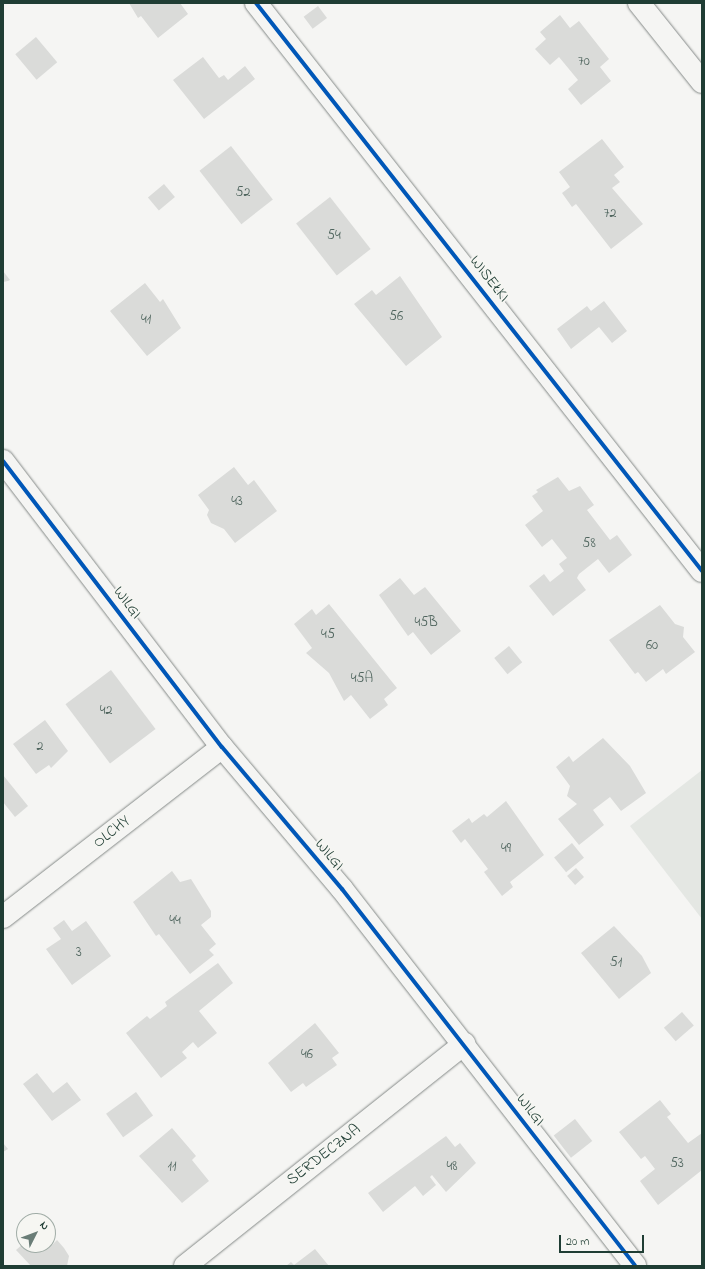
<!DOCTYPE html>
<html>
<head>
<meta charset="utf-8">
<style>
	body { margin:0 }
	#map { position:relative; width:705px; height:1269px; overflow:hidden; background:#f5f5f3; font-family:"Indie Flower",sans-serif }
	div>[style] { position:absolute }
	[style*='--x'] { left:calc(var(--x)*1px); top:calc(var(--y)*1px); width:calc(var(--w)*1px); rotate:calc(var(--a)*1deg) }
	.green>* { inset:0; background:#e4e7e3 }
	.building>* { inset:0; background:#dadbd9; transform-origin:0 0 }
	.roads { filter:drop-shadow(0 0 1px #858a88) drop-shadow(0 0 1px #858a88) }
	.street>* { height:22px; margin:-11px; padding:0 11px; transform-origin:11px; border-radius:11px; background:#f5f5f3 }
	.cycleway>* { height:4px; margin:-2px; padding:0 2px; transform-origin:2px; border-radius:2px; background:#0057b8 }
	span { translate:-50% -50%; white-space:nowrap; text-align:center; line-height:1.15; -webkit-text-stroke:3.5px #f6f6f2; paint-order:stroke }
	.number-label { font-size:14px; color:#4e645d }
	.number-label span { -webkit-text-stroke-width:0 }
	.street-label { font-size:16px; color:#1f3d34 }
	.frame { position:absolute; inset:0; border:4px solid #1f3d34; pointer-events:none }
	.north { position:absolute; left:16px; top:1213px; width:40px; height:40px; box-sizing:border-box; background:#f6f6f2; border:1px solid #a0aca6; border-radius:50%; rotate:48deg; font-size:11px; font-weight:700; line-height:16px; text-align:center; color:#1f3d34 }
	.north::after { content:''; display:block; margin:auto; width:14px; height:18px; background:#6a7d77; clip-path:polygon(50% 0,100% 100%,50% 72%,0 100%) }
	.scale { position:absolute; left:559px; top:1235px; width:85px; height:18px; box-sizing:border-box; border:2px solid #1f3d34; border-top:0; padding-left:5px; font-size:12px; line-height:14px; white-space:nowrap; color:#1f3d34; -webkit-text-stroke:3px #f6f6f2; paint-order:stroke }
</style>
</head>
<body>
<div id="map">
	<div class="green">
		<i style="clip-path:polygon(702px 770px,702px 919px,630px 826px)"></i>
	</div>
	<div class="building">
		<i style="clip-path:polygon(129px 3px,180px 3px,188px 14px,158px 38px,141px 16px,138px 18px)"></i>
		<i style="left:318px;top:6px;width:15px;height:18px;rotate:53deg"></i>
		<i style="clip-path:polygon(560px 15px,570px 28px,579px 21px,609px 59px,600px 67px,611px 81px,581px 105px,568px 89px,578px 80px,559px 57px,550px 65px,535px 49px,546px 39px,540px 32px)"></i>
		<i style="left:36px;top:37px;width:33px;height:27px;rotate:50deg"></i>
		<i style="clip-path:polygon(203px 57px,219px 78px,224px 75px,228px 80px,245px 66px,255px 79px,204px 119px,173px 80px)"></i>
		<i style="clip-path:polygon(602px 139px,624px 167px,614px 175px,620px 182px,612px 188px,643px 224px,611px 249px,576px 204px,572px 207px,562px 193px,570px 187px,559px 172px)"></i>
		<i style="left:231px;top:146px;width:68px;height:40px;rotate:52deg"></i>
		<i style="left:164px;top:184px;width:17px;height:21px;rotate:50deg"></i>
		<i style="left:330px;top:197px;width:66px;height:43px;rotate:52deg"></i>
		<i style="clip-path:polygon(3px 271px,10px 280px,8px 281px,3px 282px)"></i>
		<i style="clip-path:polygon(400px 276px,442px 337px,406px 366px,354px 304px,372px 290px,376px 295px)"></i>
		<i style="clip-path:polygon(145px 283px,160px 302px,163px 299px,181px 328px,147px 356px,110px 311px)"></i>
		<i style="clip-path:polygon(604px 301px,627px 331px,612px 343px,599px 327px,571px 349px,557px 329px,587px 306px,591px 311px)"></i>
		<i style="clip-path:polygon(234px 467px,248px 485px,254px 480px,277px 511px,235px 543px,224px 529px,211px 523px,207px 515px,209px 510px,198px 495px)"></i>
		<i style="clip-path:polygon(558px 477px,569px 491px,580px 486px,594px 505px,587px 510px,610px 540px,617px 535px,632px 555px,609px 573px,598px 559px,579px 574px,577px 578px,586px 590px,553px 616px,529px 586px,544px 574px,550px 582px,564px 571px,559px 564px,567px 558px,552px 539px,542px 547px,525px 525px,543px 511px,532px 496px,538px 492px,536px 490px)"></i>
		<i style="clip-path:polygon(400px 578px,414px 595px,425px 587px,461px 631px,431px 655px,413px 632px,408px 636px,379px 595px)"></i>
		<i style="clip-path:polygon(329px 604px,397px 688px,384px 699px,388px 705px,370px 719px,351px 695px,344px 701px,329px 673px,306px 653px,312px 648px,294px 624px,312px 609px,316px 615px)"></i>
		<i style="clip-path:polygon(660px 605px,675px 624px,684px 627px,683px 637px,695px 652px,666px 674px,663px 669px,646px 682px,638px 672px,635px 674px,609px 640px)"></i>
		<i style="left:509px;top:646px;width:21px;height:19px;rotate:51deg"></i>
		<i style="left:111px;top:670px;width:74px;height:57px;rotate:53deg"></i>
		<i style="clip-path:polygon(45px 720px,68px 751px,51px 768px,49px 765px,36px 774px,13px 744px)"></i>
		<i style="clip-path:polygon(603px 738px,630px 766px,646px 793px,621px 811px,610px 797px,593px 810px,604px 825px,579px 845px,558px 819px,577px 804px,567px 796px,570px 786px,556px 767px,569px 756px,573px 762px)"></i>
		<i style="clip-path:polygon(3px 775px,28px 806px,15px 817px,3px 802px)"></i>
		<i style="clip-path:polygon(506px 801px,544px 855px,510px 882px,513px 887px,502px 896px,484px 872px,488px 869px,465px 839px,461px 843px,452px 831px,469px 818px,472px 823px,484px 814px,487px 817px)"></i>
		<i style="left:572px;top:843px;width:19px;height:23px;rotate:51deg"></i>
		<i style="left:576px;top:868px;width:12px;height:12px;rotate:48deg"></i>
		<i style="clip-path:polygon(172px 871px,180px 882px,191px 879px,211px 911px,211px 917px,201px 925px,216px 944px,209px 950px,214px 955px,190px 974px,159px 934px,156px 936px,133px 902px)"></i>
		<i style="clip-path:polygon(64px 920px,72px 931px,86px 921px,111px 956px,72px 985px,46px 949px,61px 939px,53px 928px)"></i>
		<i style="clip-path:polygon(614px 926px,642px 956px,651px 973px,619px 999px,581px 953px)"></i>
		<i style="clip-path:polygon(218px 963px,233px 983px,199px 1011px,217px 1033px,198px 1048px,193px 1042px,182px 1052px,187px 1058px,161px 1078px,126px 1033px,147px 1016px,150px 1019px,167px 1006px,165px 1002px)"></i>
		<i style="left:682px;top:1012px;width:18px;height:24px;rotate:49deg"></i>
		<i style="clip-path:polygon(315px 1023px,339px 1053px,332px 1058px,337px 1065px,306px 1087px,303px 1083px,291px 1092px,268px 1063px)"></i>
		<i style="clip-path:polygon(37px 1073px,53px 1093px,67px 1082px,81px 1100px,52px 1121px,23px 1084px)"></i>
		<i style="left:136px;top:1092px;width:29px;height:37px;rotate:54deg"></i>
		<i style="clip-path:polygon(660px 1100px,671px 1114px,667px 1117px,688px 1143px,702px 1133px,702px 1170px,658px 1205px,640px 1181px,655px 1169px,645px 1156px,641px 1159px,619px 1132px)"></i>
		<i style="left:575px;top:1119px;width:28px;height:27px;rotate:52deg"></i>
		<i style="clip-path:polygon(172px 1128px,196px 1156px,192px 1160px,209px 1181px,182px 1203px,139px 1156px)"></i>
		<i style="clip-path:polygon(446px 1136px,455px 1147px,460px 1143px,476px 1163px,446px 1192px,432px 1175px,430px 1177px,436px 1185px,423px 1196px,415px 1186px,383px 1212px,368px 1193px)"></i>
		<i style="clip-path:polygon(3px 1143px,8px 1149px,3px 1152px)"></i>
		<i style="clip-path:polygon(48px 1240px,52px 1245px,57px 1240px,64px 1248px,69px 1256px,67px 1266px,31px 1266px,16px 1250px,24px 1243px,48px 1245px)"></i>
		<i style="clip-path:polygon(315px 1249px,329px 1266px,286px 1266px,291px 1262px,294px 1265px)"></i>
	</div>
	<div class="roads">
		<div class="street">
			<i style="--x:256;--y:3;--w:722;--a:51.86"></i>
			<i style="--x:639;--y:3;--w:101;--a:51.4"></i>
			<i style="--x:3;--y:461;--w:360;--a:52.6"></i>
			<i style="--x:222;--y:747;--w:186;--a:49.8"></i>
			<i style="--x:342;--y:889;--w:477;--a:52.1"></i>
			<i style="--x:3;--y:917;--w:277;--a:-37.8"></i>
			<i style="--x:185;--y:1266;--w:357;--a:-38.5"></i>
		</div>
	</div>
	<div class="cycleway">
		<i style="--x:256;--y:3;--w:722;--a:51.86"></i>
		<i style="--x:3;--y:461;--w:360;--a:52.6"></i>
		<i style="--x:222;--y:747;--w:186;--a:49.8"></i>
		<i style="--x:342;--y:889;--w:477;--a:52.1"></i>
	</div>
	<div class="number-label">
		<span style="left:584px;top:62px">70</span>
		<span style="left:243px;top:193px">52</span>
		<span style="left:610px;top:214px">72</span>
		<span style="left:334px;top:236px">54</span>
		<span style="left:396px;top:317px">56</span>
		<span style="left:146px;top:320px">41</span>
		<span style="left:237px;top:502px">43</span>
		<span style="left:589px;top:544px">58</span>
		<span style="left:426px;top:623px">45B</span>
		<span style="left:328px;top:635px">45</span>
		<span style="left:652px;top:646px">60</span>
		<span style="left:362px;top:679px">45A</span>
		<span style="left:106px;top:711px">42</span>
		<span style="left:40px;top:747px">2</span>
		<span style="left:506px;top:849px">49</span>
		<span style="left:175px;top:921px">44</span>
		<span style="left:79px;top:953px">3</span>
		<span style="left:616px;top:963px">51</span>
		<span style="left:307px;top:1055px">46</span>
		<span style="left:677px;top:1164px">53</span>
		<span style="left:172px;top:1167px">11</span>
		<span style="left:452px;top:1167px">48</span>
	</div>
	<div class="street-label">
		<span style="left:489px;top:279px;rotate:52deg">WISEŁKI</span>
		<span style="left:127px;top:603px;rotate:53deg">WILGI</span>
		<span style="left:112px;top:832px;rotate:-38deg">OLCHY</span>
		<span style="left:329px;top:855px;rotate:50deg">WILGI</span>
		<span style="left:530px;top:1110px;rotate:52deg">WILGI</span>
		<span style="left:324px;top:1155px;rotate:-38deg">SERDECZNA</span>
	</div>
	<div class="frame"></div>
	<div class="north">N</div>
	<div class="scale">20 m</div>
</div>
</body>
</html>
